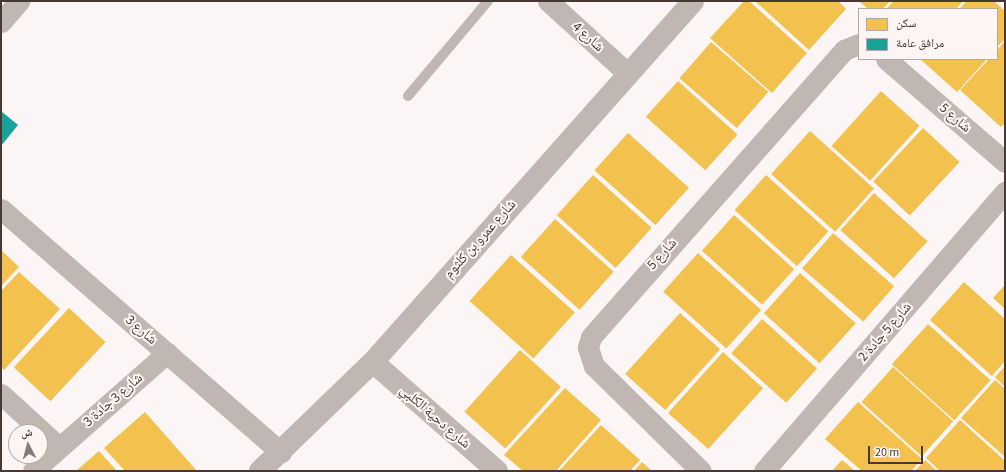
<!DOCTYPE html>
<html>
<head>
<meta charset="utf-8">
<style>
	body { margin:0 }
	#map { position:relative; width:1006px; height:472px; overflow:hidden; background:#fbf6f5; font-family:"Source Sans 3","Noto Naskh Arabic",sans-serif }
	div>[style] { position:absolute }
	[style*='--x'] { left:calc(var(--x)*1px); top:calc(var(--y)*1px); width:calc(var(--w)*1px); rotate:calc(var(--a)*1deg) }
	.homes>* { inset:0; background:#f2c14e; transform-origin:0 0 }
	.public>* { inset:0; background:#17a398 }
	.service>* { height:10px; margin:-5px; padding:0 5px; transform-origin:5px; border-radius:5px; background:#c0b7b3 }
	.minor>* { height:21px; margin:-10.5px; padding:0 10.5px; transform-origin:10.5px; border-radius:10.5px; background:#c0b7b3 }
	.tertiary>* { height:22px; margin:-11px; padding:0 11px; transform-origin:11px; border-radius:11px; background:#c0b7b3 }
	span { translate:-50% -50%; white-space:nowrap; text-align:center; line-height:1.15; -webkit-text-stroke:4px #fdf5f3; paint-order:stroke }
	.street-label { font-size:14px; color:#483834 }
	.frame { position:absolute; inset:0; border:2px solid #483834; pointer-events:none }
	.legend { position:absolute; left:858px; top:8px; width:140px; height:52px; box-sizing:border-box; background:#fdf5f3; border:1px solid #b5a9a7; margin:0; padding:5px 7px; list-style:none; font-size:12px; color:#483834 }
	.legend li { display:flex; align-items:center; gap:8px; height:20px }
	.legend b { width:20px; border:1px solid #b5a9a7 }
	.north { position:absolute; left:8px; top:424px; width:40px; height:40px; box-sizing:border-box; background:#fdf5f3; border:1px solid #b5a9a7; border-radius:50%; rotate:354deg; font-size:11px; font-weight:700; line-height:16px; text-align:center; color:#483834 }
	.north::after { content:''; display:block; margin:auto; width:14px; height:18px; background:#877a78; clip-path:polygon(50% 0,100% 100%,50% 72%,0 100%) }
	.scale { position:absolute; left:868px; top:446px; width:55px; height:18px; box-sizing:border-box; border:2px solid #483834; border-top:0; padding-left:5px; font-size:12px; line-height:14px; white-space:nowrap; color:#483834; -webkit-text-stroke:3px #fdf5f3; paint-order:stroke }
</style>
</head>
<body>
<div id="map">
	<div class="homes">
		<i style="clip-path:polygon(744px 1px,749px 1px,807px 53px,772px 93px,710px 38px)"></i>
		<i style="clip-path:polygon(755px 1px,838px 1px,846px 9px,809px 50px)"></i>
		<i style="clip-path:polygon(859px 1px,890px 1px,883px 9px,868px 9px)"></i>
		<i style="clip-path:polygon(894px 1px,963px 1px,956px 9px,886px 9px)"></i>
		<i style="clip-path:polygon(967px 1px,994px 1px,1005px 11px,1005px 39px,997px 47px,997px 9px,959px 9px)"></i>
		<i style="clip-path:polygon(1005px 41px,1005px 123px,1001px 127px,960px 90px,989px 59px,997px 59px,997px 50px)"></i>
		<i style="left:711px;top:42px;width:76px;height:48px;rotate:41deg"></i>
		<i style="clip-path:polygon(920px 59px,987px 59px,957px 92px)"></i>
		<i style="left:678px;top:81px;width:80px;height:48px;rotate:42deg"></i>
		<i style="left:881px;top:91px;width:52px;height:74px;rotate:42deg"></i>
		<i style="left:923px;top:128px;width:50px;height:73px;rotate:43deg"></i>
		<i style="left:810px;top:131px;width:86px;height:58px;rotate:42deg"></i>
		<i style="left:628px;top:133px;width:82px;height:50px;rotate:42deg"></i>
		<i style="left:593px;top:175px;width:79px;height:54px;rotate:42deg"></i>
		<i style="left:766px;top:175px;width:84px;height:47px;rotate:42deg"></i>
		<i style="left:874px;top:193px;width:72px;height:50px;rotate:42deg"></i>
		<i style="left:734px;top:215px;width:81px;height:48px;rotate:42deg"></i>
		<i style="left:555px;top:219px;width:79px;height:51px;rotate:42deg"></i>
		<i style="left:833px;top:233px;width:81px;height:47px;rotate:41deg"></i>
		<i style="clip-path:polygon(1px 250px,19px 267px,1px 286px)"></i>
		<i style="left:698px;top:253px;width:85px;height:52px;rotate:42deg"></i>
		<i style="left:511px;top:255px;width:86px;height:62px;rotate:42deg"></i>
		<i style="clip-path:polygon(19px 272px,60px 309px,4px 370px,1px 367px,1px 291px)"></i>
		<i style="left:800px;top:273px;width:75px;height:54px;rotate:42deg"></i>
		<i style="clip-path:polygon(964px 282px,1005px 319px,1005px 361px,992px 376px,930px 320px)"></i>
		<i style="clip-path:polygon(1005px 285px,1005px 309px,993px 298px)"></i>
		<i style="left:69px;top:308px;width:50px;height:81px;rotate:43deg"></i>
		<i style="left:680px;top:313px;width:54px;height:82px;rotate:42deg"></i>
		<i style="left:762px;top:319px;width:74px;height:46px;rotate:42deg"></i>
		<i style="left:928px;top:324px;width:84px;height:54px;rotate:42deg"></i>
		<i style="left:520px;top:350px;width:55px;height:83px;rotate:42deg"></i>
		<i style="left:723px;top:352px;width:54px;height:82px;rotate:42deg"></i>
		<i style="clip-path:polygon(1005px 366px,1005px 387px,995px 377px)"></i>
		<i style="left:893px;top:367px;width:81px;height:47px;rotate:42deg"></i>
		<i style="clip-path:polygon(995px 380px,1005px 389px,1005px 457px,961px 418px)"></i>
		<i style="clip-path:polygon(565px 388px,601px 420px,556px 471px,523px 471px,504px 455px)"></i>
		<i style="clip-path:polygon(858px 402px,922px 459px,911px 471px,862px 471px,825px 439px)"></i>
		<i style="clip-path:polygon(145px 412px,197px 471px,125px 471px,104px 448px)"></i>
		<i style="clip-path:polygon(960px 420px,1005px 461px,1005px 471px,940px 471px,926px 458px)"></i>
		<i style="clip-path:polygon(601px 425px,640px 460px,630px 471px,559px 471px)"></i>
		<i style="clip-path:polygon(99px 451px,117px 471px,76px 471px)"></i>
		<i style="clip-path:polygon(842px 460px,855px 471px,832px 471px)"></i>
		<i style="clip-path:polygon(925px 460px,937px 471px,915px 471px)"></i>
		<i style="clip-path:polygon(642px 462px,652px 471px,634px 471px)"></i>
	</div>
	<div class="public">
		<i style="clip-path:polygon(1px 111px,18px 125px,1px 146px)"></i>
	</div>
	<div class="service">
		<i style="--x:408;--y:96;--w:124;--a:-49.9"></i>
	</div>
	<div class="minor">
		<i style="--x:548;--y:1;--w:107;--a:42.3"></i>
		<i style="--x:1;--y:22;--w:28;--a:-49"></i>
		<i style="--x:886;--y:59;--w:157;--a:40.9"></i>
		<i style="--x:1;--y:209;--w:371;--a:41"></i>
		<i style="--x:1;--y:394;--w:79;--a:42.4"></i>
		<i style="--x:33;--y:471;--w:179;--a:-41.4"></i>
		<i style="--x:701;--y:471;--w:150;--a:-135.5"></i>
		<i style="--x:594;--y:366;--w:20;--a:-108"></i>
		<i style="--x:588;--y:347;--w:10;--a:-73"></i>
		<i style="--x:591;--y:337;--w:383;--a:-48.6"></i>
		<i style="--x:844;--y:50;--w:16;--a:-22"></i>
		<i style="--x:764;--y:471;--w:369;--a:-49.2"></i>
	</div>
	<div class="tertiary">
		<i style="--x:373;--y:362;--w:165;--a:41.3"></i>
		<i style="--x:260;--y:471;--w:157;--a:-44"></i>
		<i style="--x:373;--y:362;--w:482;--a:-48.4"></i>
	</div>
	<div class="street-label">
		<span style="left:588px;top:37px;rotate:42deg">شارع 4</span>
		<span style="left:955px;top:118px;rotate:41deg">شارع 5</span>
		<span style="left:480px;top:239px;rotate:-48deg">شارع عمرو بن كلثوم</span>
		<span style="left:662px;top:254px;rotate:-48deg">شارع 5</span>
		<span style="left:141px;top:330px;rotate:41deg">شارع 3</span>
		<span style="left:885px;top:332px;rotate:-49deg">شارع 5 جادة 2</span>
		<span style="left:113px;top:400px;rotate:-41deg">شارع 3 جادة 3</span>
		<span style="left:435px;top:417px;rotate:41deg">شارع دحية الكلبي</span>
	</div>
	<div class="frame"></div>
	<ul class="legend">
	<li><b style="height:11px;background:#f2c14e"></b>سكن</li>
	<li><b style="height:11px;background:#17a398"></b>مرافق عامة</li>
	</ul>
	<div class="north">ش</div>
	<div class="scale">20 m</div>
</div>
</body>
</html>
